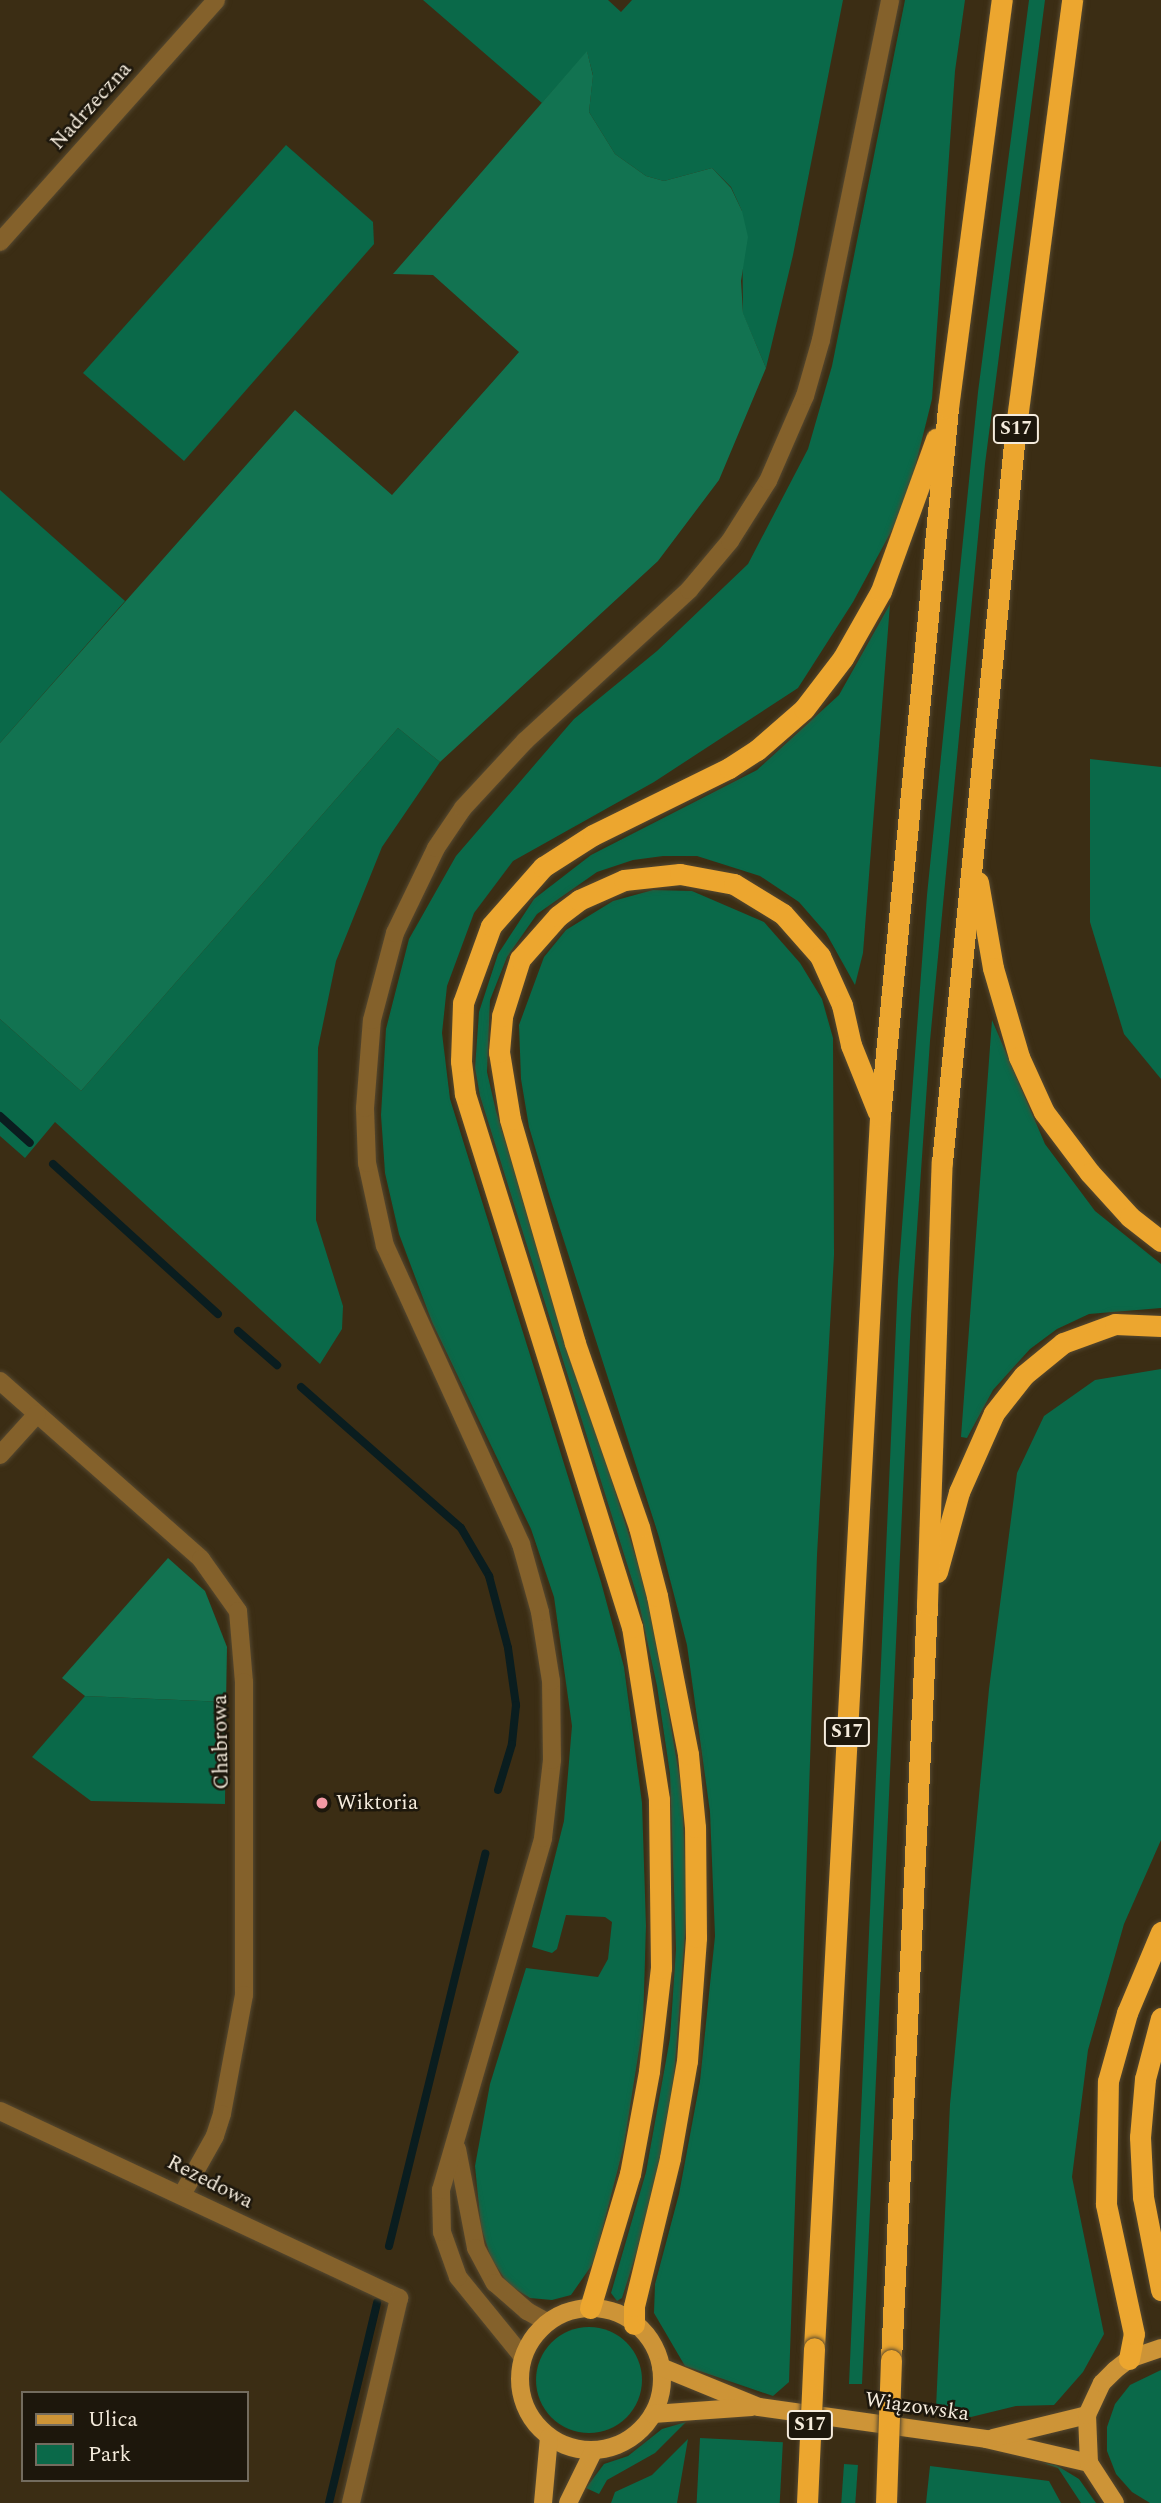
<!DOCTYPE html>
<html>
<head>
<meta charset="utf-8">
<style>
	body { margin:0 }
	#map { position:relative; width:1161px; height:2503px; overflow:hidden; background:#3b2d14; font-family:Spectral,serif }
	div>[style] { position:absolute }
	[style*='--x'] { left:calc(var(--x)*1px); top:calc(var(--y)*1px); width:calc(var(--w)*1px); rotate:calc(var(--a)*1deg) }
	.green>* { inset:0; background:#0a6949; transform-origin:0 0 }
	.round { border-radius:50% }
	.forest>* { inset:0; background:#127351 }
	.stream>* { height:8px; margin:-4px; padding:0 4px; transform-origin:4px; border-radius:4px; background:#0a1d1f }
	.roads { filter:drop-shadow(0 0 2px #554830) drop-shadow(0 0 2px #554830) }
	.minor>* { height:18px; margin:-9px; padding:0 9px; transform-origin:9px; border-radius:9px; background:#84612b }
	.major>* { height:18px; margin:-9px; padding:0 9px; transform-origin:9px; border-radius:9px; background:#cd9437 }
	.major>.ring { margin:-9px; padding:0; box-sizing:content-box; background:none; border:18px solid #cd9437; border-radius:50% }
	.highway>* { height:21px; margin:-10.5px; padding:0 10.5px; transform-origin:10.5px; border-radius:10.5px; background:#eca62f }
	.bridges { filter:drop-shadow(0 0 2px #554830) drop-shadow(0 0 2px #554830) }
	.highway-bridge>* { height:21px; margin:-10.5px; padding:0 10.5px; transform-origin:10.5px; border-radius:10.5px; background:#eca62f }
	.dots>* { width:19px; height:19px; translate:-50% -50%; box-sizing:border-box; border:4px solid #1d170c; border-radius:50% }
	span { translate:-50% -50%; white-space:nowrap; text-align:center; line-height:1.15; -webkit-text-stroke:5px #1d170c; paint-order:stroke }
	.shield-label span { padding:2px 5px; background:#1d170c; border:2px solid; border-radius:5px; -webkit-text-stroke-width:0 }
	.shield-label { font-size:19px; color:#f4ebdc; font-weight:700 }
	.street-label { font-size:21px; color:#f4ebdc }
	.poi-label { font-size:21px; color:#f4ebdc }
	.left { translate:0 -50%; text-align:left }
	.legend { position:absolute; left:21px; top:2391px; width:228px; height:91px; box-sizing:border-box; background:#1d170c; border:2px solid #736c5f; margin:0; padding:9px 12px; list-style:none; font-size:21px; color:#f4ebdc }
	.legend li { display:flex; align-items:center; gap:14px; height:35px }
	.legend b { width:35px; border:2px solid #736c5f }
</style>
</head>
<body>
<div id="map">
	<div class="green">
		<i style="clip-path:polygon(423px 0,608px 0,621px 12px,632px 0,843px 0,793px 255px,766px 368px,743px 314px,742px 211px,731px 187px,712px 168px,664px 181px,646px 176px,615px 154px,589px 112px,593px 75px,587px 52px,542px 103px)"></i>
		<i style="clip-path:polygon(905px 0,965px 0,955px 71px,932px 399px,906px 504px,853px 602px,798px 688px,654px 782px,513px 861px,474px 913px,447px 986px,442px 1033px,450px 1099px,601px 1582px,624px 1667px,642px 1803px,646px 1926px,643px 2025px,624px 2145px,594px 2262px,571px 2295px,552px 2300px,530px 2298px,508px 2284px,491px 2258px,481px 2227px,475px 2166px,490px 2084px,526px 1968px,598px 1977px,608px 1959px,612px 1922px,605px 1917px,566px 1915px,557px 1949px,552px 1953px,532px 1947px,564px 1821px,572px 1726px,554px 1597px,531px 1529px,432px 1322px,399px 1234px,385px 1173px,381px 1115px,386px 1029px,409px 939px,456px 856px,574px 719px,657px 651px,748px 564px,808px 449px,832px 366px)"></i>
		<i style="clip-path:polygon(1029px 0,1045px 0,985px 464px,930px 1041px,911px 1316px,862px 2384px,849px 2384px,898px 1280px,927px 895px,978px 392px)"></i>
		<i style="clip-path:polygon(286px 145px,373px 222px,374px 244px,184px 461px,83px 373px)"></i>
		<i style="clip-path:polygon(0 490px,125px 601px,0 743px)"></i>
		<i style="clip-path:polygon(890px 604px,863px 953px,855px 985px,826px 933px,799px 902px,760px 876px,697px 856px,663px 856px,633px 860px,597px 872px,537px 914px,507px 957px,490px 1000px,487px 1072px,496px 1111px,638px 1564px,652px 1614px,682px 1792px,687px 1909px,674px 2078px,663px 2146px,637px 2251px,622px 2298px,617px 2301px,611px 2293px,646px 2172px,670px 2038px,676px 1949px,670px 1774px,657px 1686px,638px 1599px,480px 1096px,475px 1068px,479px 1012px,498px 954px,534px 899px,591px 855px,757px 770px,839px 695px)"></i>
		<i style="clip-path:polygon(398px 728px,440px 762px,382px 847px,336px 961px,318px 1048px,316px 1220px,343px 1306px,342px 1329px,320px 1364px,55px 1122px,25px 1158px,0 1136px,0 1019px,81px 1091px)"></i>
		<i style="clip-path:polygon(1090px 759px,1161px 767px,1161px 1079px,1124px 1034px,1090px 922px)"></i>
		<i style="clip-path:polygon(653px 890px,692px 891px,764px 922px,800px 963px,822px 999px,833px 1038px,834px 1255px,817px 1555px,789px 2382px,773px 2396px,685px 2366px,654px 2313px,655px 2284px,679px 2194px,700px 2081px,715px 1936px,710px 1812px,687px 1645px,659px 1537px,548px 1191px,529px 1127px,521px 1079px,519px 1025px,544px 957px,566px 930px,613px 901px)"></i>
		<i style="clip-path:polygon(992px 1020px,1045px 1144px,1095px 1211px,1161px 1264px,1161px 1308px,1089px 1314px,1057px 1329px,1030px 1349px,993px 1390px,967px 1438px,961px 1437px)"></i>
		<i style="clip-path:polygon(1161px 1369px,1161px 1840px,1124px 1924px,1088px 2050px,1072px 2177px,1104px 2334px,1083px 2372px,1054px 2405px,1016px 2406px,971px 2417px,936px 2408px,950px 2104px,989px 1689px,1017px 1473px,1044px 1416px,1095px 1380px)"></i>
		<i style="clip-path:polygon(85px 1696px,226px 1702px,225px 1804px,91px 1801px,32px 1757px)"></i>
		<i class="round" style="left:536px;top:2327px;width:106px;height:106px"></i>
		<i style="clip-path:polygon(1161px 2370px,1161px 2503px,1150px 2503px,1132px 2492px,1116px 2474px,1107px 2451px,1107px 2427px,1115px 2404px,1130px 2385px)"></i>
		<i style="clip-path:polygon(686px 2422px,655px 2453px,607px 2480px,599px 2494px,586px 2488px,604px 2464px,628px 2456px,662px 2429px)"></i>
		<i style="left:700px;top:2438px;width:83px;height:65px;rotate:3deg"></i>
		<i style="clip-path:polygon(688px 2439px,677px 2503px,611px 2503px,615px 2492px,652px 2475px)"></i>
		<i style="clip-path:polygon(1043px 2463px,1056px 2465px,1079px 2479px,1096px 2503px,1081px 2503px,1058px 2468px)"></i>
		<i style="left:844px;top:2464px;width:14px;height:39px;rotate:4deg"></i>
		<i style="clip-path:polygon(930px 2466px,1049px 2481px,1061px 2503px,926px 2503px)"></i>
	</div>
	<div class="forest">
		<i style="clip-path:polygon(587px 51px,593px 76px,589px 112px,615px 154px,646px 176px,664px 181px,712px 168px,731px 188px,742px 211px,748px 237px,741px 281px,743px 313px,766px 368px,719px 480px,658px 561px,440px 762px,398px 728px,81px 1091px,0 1019px,0 743px,295px 410px,392px 495px,519px 352px,433px 275px,393px 274px)"></i>
		<i style="clip-path:polygon(168px 1558px,205px 1591px,227px 1647px,226px 1702px,85px 1696px,62px 1678px)"></i>
	</div>
	<div class="stream">
		<i style="--x:0;--y:1116;--w:40;--a:42"></i>
		<i style="--x:53;--y:1164;--w:223;--a:42.3"></i>
		<i style="--x:238;--y:1331;--w:52;--a:41.1"></i>
		<i style="--x:301;--y:1387;--w:213;--a:41.4"></i>
		<i style="--x:461;--y:1528;--w:56;--a:59.7"></i>
		<i style="--x:489;--y:1576;--w:74;--a:75.2"></i>
		<i style="--x:508;--y:1648;--w:58;--a:82"></i>
		<i style="--x:516;--y:1705;--w:39;--a:96"></i>
		<i style="--x:512;--y:1744;--w:48;--a:106.9"></i>
		<i style="--x:389;--y:2246;--w:404;--a:-76.2"></i>
		<i style="--x:329;--y:2503;--w:206;--a:-76.5"></i>
	</div>
	<div class="roads">
		<div class="minor">
			<i style="--x:0;--y:242;--w:324;--a:-48.2"></i>
			<i style="--x:0;--y:1381;--w:268;--a:41.5"></i>
			<i style="--x:201;--y:1559;--w:64;--a:54.6"></i>
			<i style="--x:238;--y:1611;--w:71;--a:85.2"></i>
			<i style="--x:244;--y:1682;--w:313;--a:90"></i>
			<i style="--x:244;--y:1995;--w:121;--a:100.5"></i>
			<i style="--x:222;--y:2114;--w:23;--a:108"></i>
			<i style="--x:215;--y:2136;--w:65;--a:119.3"></i>
			<i style="--x:0;--y:1455;--w:55;--a:-47.9"></i>
			<i style="--x:0;--y:2111;--w:441;--a:25.1"></i>
			<i style="--x:399;--y:2298;--w:211;--a:103.2"></i>
			<i style="--x:457;--y:2149;--w:101;--a:79.1"></i>
			<i style="--x:476;--y:2248;--w:40;--a:62"></i>
			<i style="--x:495;--y:2283;--w:43;--a:41.2"></i>
			<i style="--x:527;--y:2311;--w:23;--a:29"></i>
			<i style="--x:523;--y:2357;--w:103;--a:-129.1"></i>
			<i style="--x:458;--y:2277;--w:48;--a:-109.6"></i>
			<i style="--x:442;--y:2232;--w:42;--a:-91.4"></i>
			<i style="--x:441;--y:2190;--w:366;--a:-73.8"></i>
			<i style="--x:543;--y:1838;--w:79;--a:-83.4"></i>
			<i style="--x:552;--y:1760;--w:79;--a:-90.7"></i>
			<i style="--x:551;--y:1681;--w:70;--a:-99.1"></i>
			<i style="--x:540;--y:1612;--w:71;--a:-105.6"></i>
			<i style="--x:521;--y:1544;--w:328;--a:-114.5"></i>
			<i style="--x:385;--y:1246;--w:85;--a:-102.2"></i>
			<i style="--x:367;--y:1163;--w:55;--a:-92.1"></i>
			<i style="--x:365;--y:1108;--w:88;--a:-85.5"></i>
			<i style="--x:372;--y:1020;--w:90;--a:-75.2"></i>
			<i style="--x:395;--y:933;--w:94;--a:-64.2"></i>
			<i style="--x:436;--y:848;--w:48;--a:-56"></i>
			<i style="--x:463;--y:808;--w:91;--a:-47.2"></i>
			<i style="--x:525;--y:741;--w:223;--a:-42.6"></i>
			<i style="--x:689;--y:590;--w:64;--a:-50.1"></i>
			<i style="--x:730;--y:541;--w:71;--a:-57.7"></i>
			<i style="--x:768;--y:481;--w:93;--a:-66.5"></i>
			<i style="--x:805;--y:396;--w:58;--a:-74.1"></i>
			<i style="--x:821;--y:340;--w:347;--a:-78.5"></i>
		</div>
		<div class="major">
			<i class="ring" style="left:520px;top:2308px;width:124px;height:124px"></i>
			<i style="--x:661;--y:2367;--w:106;--a:22.2"></i>
			<i style="--x:759;--y:2407;--w:229;--a:8"></i>
			<i style="--x:986;--y:2439;--w:106;--a:13.1"></i>
			<i style="--x:653;--y:2414;--w:99;--a:-4"></i>
			<i style="--x:993;--y:2438;--w:97;--a:-13.7"></i>
			<i style="--x:543;--y:2503;--w:66;--a:-84.8"></i>
			<i style="--x:568;--y:2503;--w:59;--a:-63.9"></i>
			<i style="--x:1115;--y:2503;--w:48;--a:-123"></i>
			<i style="--x:1089;--y:2463;--w:48;--a:-92.4"></i>
			<i style="--x:1087;--y:2415;--w:35;--a:-65"></i>
			<i style="--x:1102;--y:2383;--w:18;--a:-45"></i>
			<i style="--x:1115;--y:2370;--w:18;--a:-38"></i>
			<i style="--x:1129;--y:2359;--w:34;--a:-19"></i>
		</div>
		<div class="highway">
			<i style="--x:978;--y:882;--w:87;--a:80.1"></i>
			<i style="--x:993;--y:968;--w:93;--a:73.7"></i>
			<i style="--x:1019;--y:1057;--w:60;--a:65.6"></i>
			<i style="--x:1044;--y:1112;--w:76;--a:53"></i>
			<i style="--x:1090;--y:1173;--w:59;--a:47.7"></i>
			<i style="--x:1130;--y:1217;--w:39;--a:38"></i>
			<i style="--x:937;--y:1572;--w:83;--a:-74.6"></i>
			<i style="--x:959;--y:1492;--w:86;--a:-66.1"></i>
			<i style="--x:994;--y:1413;--w:48;--a:-51.7"></i>
			<i style="--x:1024;--y:1375;--w:50;--a:-39.4"></i>
			<i style="--x:1063;--y:1343;--w:55;--a:-20.1"></i>
			<i style="--x:1115;--y:1324;--w:46;--a:2.5"></i>
			<i style="--x:1161;--y:2018;--w:63;--a:104.7"></i>
			<i style="--x:1145;--y:2079;--w:58;--a:94.9"></i>
			<i style="--x:1140;--y:2137;--w:60;--a:87.1"></i>
			<i style="--x:1143;--y:2197;--w:95;--a:79"></i>
			<i style="--x:590;--y:2308;--w:140;--a:-73.4"></i>
			<i style="--x:630;--y:2174;--w:105;--a:-79.5"></i>
			<i style="--x:649;--y:2071;--w:104;--a:-83.4"></i>
			<i style="--x:661;--y:1968;--w:169;--a:-90.7"></i>
			<i style="--x:659;--y:1799;--w:174;--a:-98.9"></i>
			<i style="--x:632;--y:1627;--w:559;--a:-107.4"></i>
			<i style="--x:465;--y:1094;--w:33;--a:-97"></i>
			<i style="--x:461;--y:1061;--w:58;--a:-88"></i>
			<i style="--x:463;--y:1003;--w:82;--a:-70"></i>
			<i style="--x:491;--y:926;--w:79;--a:-48.6"></i>
			<i style="--x:543;--y:867;--w:59;--a:-32.6"></i>
			<i style="--x:593;--y:835;--w:152;--a:-26.2"></i>
			<i style="--x:729;--y:768;--w:33;--a:-33"></i>
			<i style="--x:757;--y:750;--w:62;--a:-41.1"></i>
			<i style="--x:804;--y:709;--w:64;--a:-52.6"></i>
			<i style="--x:843;--y:658;--w:77;--a:-60.4"></i>
			<i style="--x:881;--y:591;--w:162;--a:-70.1"></i>
			<i style="--x:634;--y:2324;--w:18;--a:-90"></i>
			<i style="--x:634;--y:2306;--w:152;--a:-76.3"></i>
			<i style="--x:670;--y:2158;--w:98;--a:-80.1"></i>
			<i style="--x:687;--y:2061;--w:124;--a:-85.8"></i>
			<i style="--x:696;--y:1937;--w:110;--a:-90.5"></i>
			<i style="--x:695;--y:1827;--w:73;--a:-95.5"></i>
			<i style="--x:688;--y:1754;--w:161;--a:-101.1"></i>
			<i style="--x:657;--y:1596;--w:71;--a:-104.6"></i>
			<i style="--x:639;--y:1527;--w:195;--a:-109.2"></i>
			<i style="--x:575;--y:1343;--w:233;--a:-106.2"></i>
			<i style="--x:510;--y:1119;--w:68;--a:-99.3"></i>
			<i style="--x:499;--y:1052;--w:36;--a:-85"></i>
			<i style="--x:502;--y:1016;--w:60;--a:-72.5"></i>
			<i style="--x:520;--y:959;--w:57;--a:-48.5"></i>
			<i style="--x:558;--y:916;--w:26;--a:-37"></i>
			<i style="--x:579;--y:900;--w:49;--a:-24"></i>
			<i style="--x:624;--y:880;--w:56;--a:-6.1"></i>
			<i style="--x:680;--y:874;--w:55;--a:10.5"></i>
			<i style="--x:734;--y:884;--w:57;--a:31.5"></i>
			<i style="--x:783;--y:914;--w:56;--a:48.6"></i>
			<i style="--x:820;--y:956;--w:54;--a:65.8"></i>
			<i style="--x:842;--y:1005;--w:41;--a:77.3"></i>
			<i style="--x:851;--y:1045;--w:72;--a:68.1"></i>
			<i style="--x:814;--y:2348;--w:1234;--a:-86.93"></i>
			<i style="--x:880;--y:1116;--w:711;--a:-84.51"></i>
			<i style="--x:948;--y:408;--w:412;--a:-82.5"></i>
			<i style="--x:1129;--y:2359;--w:25;--a:-79"></i>
			<i style="--x:1134;--y:2334;--w:133;--a:-102.2"></i>
			<i style="--x:1106;--y:2204;--w:123;--a:-89.1"></i>
			<i style="--x:1108;--y:2081;--w:71;--a:-74.4"></i>
			<i style="--x:1127;--y:2013;--w:88;--a:-67.2"></i>
			<i style="--x:891;--y:2360;--w:757;--a:-87.27"></i>
			<i style="--x:927;--y:1604;--w:442;--a:-88.1"></i>
			<i style="--x:942;--y:1162;--w:732;--a:-84.27"></i>
			<i style="--x:1015;--y:434;--w:438;--a:-82.5"></i>
		</div>
	</div>
	<div class="bridges">
		<div class="highway-bridge">
			<i style="--x:807;--y:2503;--w:155;--a:-87.4"></i>
			<i style="--x:886;--y:2503;--w:143;--a:-88"></i>
		</div>
	</div>
	<div class="dots">
		<i style="left:322px;top:1803px;background:#f49aa5"></i>
	</div>
	<div class="shield-label">
		<span style="left:1016px;top:429px">S17</span>
		<span style="left:847px;top:1732px">S17</span>
		<span style="left:810px;top:2425px">S17</span>
	</div>
	<div class="street-label">
		<span style="left:91px;top:106px;rotate:-48deg">Nadrzeczna</span>
		<span style="left:221px;top:1742px;rotate:-91deg">Chabrowa</span>
		<span style="left:210px;top:2182px;rotate:27deg">Rezedowa</span>
		<span style="left:917px;top:2407px;rotate:8deg">Wiązowska</span>
	</div>
	<div class="poi-label">
		<span class="left" style="left:336px;top:1803px">Wiktoria</span>
	</div>
	<ul class="legend">
	<li><b style="height:9px;background:#cd9437"></b>Ulica</li>
	<li><b style="height:19px;background:#0a6949"></b>Park</li>
	</ul>
</div>
</body>
</html>
